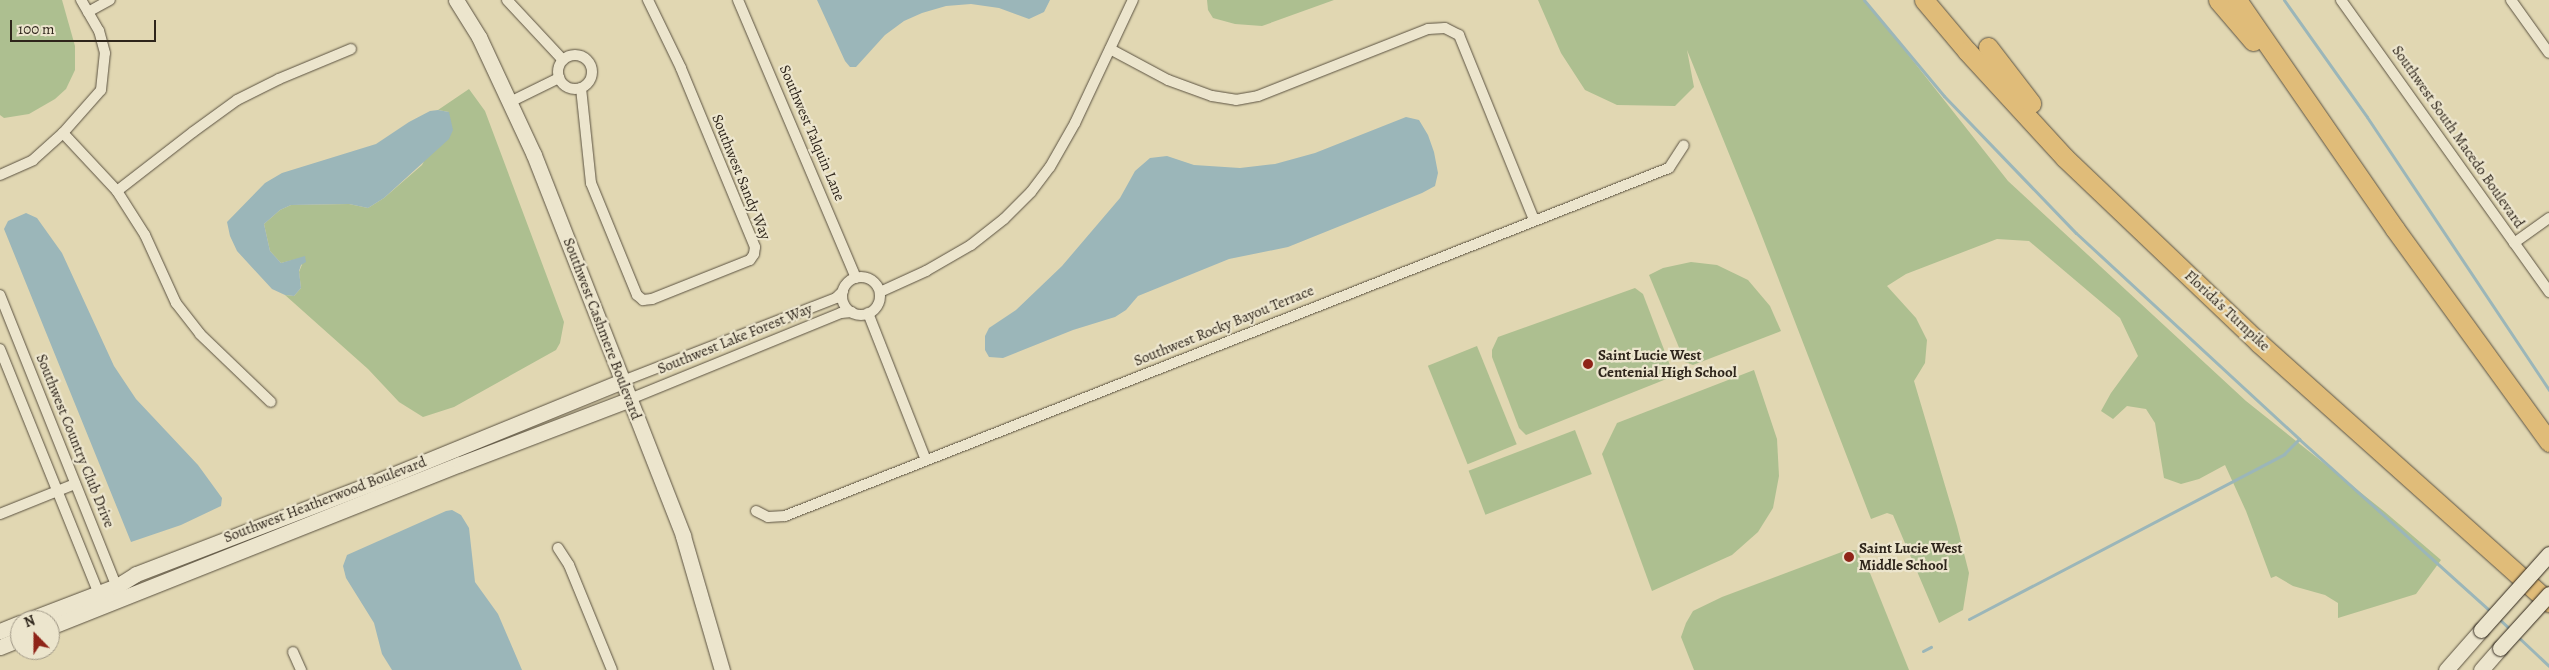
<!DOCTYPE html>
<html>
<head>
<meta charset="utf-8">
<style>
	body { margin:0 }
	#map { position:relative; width:2549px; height:670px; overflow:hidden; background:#e1d7b2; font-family:Alegreya,serif }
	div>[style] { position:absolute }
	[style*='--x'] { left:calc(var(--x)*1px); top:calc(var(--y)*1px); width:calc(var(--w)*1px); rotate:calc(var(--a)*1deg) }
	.green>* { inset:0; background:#adbf90; transform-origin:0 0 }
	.water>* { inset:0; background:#9bb6b9 }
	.stream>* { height:3px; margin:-1.5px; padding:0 1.5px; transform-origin:1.5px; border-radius:1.5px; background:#9bb6b9 }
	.roads { filter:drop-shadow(0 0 1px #5b5241) drop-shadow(0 0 1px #5b5241) }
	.street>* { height:10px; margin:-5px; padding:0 5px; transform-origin:5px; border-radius:5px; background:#ece5cd }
	.street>.ring { margin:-5px; padding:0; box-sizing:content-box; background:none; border:10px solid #ece5cd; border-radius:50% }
	.secondary>* { height:15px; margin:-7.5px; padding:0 7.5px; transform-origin:7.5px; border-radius:7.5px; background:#ece5cd }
	.highway>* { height:19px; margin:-9.5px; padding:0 9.5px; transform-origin:9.5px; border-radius:9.5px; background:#e0bc79 }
	.bridges { filter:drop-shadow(0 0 1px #2e251b) drop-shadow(0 0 1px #2e251b) }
	.secondary-bridge>* { height:15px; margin:-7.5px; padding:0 7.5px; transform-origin:7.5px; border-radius:7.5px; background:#ece5cd }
	.dots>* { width:14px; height:14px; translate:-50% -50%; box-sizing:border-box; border:2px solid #ece5cd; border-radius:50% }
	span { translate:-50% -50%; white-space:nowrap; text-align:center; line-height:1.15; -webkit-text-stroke:4.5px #ece5cd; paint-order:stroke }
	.street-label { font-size:15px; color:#2e251b }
	.poi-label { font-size:15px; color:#2e251b; font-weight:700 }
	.left { translate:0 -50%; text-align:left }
	.north { position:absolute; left:10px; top:610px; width:50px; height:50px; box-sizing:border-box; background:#ece5cd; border:1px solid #a09886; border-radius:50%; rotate:338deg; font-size:14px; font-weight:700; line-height:20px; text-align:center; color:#2e251b }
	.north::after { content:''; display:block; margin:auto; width:18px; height:22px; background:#8f2418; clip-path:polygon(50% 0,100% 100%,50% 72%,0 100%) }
	.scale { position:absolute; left:10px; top:20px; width:146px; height:22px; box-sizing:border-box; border:2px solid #2e251b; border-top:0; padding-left:6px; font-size:15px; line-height:18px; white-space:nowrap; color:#2e251b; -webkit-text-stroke:4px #ece5cd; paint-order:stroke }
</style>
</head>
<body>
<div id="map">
	<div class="green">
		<i style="clip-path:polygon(0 0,62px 0,75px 46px,75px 70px,66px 89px,55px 99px,29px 114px,4px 118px,0 115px)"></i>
		<i style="clip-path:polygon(1207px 0,1334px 0,1262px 26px,1235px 24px,1213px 18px,1208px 10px)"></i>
		<i style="clip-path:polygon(1538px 0,1865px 0,2008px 181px,2246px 401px,2385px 512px,2441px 560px,2416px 594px,2338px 618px,2338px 603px,2325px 595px,2293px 586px,2276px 576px,2271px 578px,2246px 511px,2225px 465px,2199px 479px,2181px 484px,2164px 478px,2155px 423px,2146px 409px,2127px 406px,2113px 419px,2101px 411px,2111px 393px,2138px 356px,2120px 318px,2029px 241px,1997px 239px,1906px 274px,1887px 286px,1916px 318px,1927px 340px,1925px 363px,1914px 381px,1957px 526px,1969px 573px,1963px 610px,1939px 623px,1893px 515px,1887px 513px,1871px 519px,1755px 218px,1687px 50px,1694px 87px,1675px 106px,1617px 105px,1585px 90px,1561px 53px)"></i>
		<i style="clip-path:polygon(469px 89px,485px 111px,564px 322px,560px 343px,556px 350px,454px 407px,423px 417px,399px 402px,368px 369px,285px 295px,294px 296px,301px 288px,299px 272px,305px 257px,281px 263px,270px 251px,264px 224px,280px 210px,291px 205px,349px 204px,368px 208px,384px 198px,422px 165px,449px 112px,438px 110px)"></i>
		<i style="clip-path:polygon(1691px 262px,1717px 265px,1748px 280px,1770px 306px,1781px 331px,1693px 365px,1685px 362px,1649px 275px,1663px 268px)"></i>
		<i style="clip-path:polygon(1635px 288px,1643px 294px,1674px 376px,1526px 435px,1519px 428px,1492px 357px,1492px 350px,1498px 337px)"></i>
		<i style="left:1477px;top:346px;width:106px;height:53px;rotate:68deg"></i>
		<i style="clip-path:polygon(1754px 370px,1777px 439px,1779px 476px,1773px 508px,1758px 532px,1732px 555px,1652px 591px,1602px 454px,1617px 423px)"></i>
		<i style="left:1575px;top:430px;width:47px;height:114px;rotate:69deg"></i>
		<i style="clip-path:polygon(1847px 550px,1856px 550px,1870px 573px,1909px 670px,1694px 670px,1681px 637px,1686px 623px,1693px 611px,1722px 597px)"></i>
	</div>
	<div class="water">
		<i style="clip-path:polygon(817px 0,1050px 0,1044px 12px,1029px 19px,999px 8px,971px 4px,946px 6px,922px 13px,904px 21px,885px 35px,856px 67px,850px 67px,845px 61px)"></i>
		<i style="clip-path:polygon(438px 110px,449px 112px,453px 130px,449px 139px,384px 198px,368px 208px,349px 204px,291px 205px,280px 210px,264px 224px,270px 251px,281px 263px,305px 256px,306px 262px,301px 265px,299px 271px,301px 288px,294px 296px,285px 295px,272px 289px,237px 251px,230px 236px,227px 222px,265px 183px,282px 173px,376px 144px,409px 122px,430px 111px)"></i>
		<i style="clip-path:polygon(1406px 117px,1419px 120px,1428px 135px,1434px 152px,1438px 173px,1435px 186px,1422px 193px,1288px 247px,1229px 259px,1138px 296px,1126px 310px,1115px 317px,1073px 330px,1003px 358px,989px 357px,985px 350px,985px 336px,989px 328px,1016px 310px,1062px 266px,1120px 198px,1135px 171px,1150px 158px,1167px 156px,1194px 165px,1240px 168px,1275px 164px,1315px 153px)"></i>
		<i style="clip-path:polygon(26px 213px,37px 218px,62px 253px,114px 366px,136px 399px,198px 465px,222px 498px,221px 506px,181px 525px,131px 542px,4px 229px,8px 221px)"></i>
		<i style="clip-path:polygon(452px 510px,461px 515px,469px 528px,475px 582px,498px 614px,522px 670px,392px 670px,382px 654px,374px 623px,346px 578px,343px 566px,347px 555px,446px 511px)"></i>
	</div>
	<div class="stream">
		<i style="--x:1864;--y:0;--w:125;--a:50.2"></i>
		<i style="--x:1944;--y:96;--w:190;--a:46.1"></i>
		<i style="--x:2076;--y:233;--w:304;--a:42.7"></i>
		<i style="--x:2299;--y:439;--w:260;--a:42"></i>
		<i style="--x:2284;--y:0;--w:143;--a:54.6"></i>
		<i style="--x:2367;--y:117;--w:328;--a:56.3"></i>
		<i style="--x:2498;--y:618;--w:16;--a:43"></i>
		<i style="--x:1969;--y:619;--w:356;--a:-27.6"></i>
		<i style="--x:2284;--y:454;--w:21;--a:-45"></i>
		<i style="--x:2516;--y:635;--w:45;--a:43.2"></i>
		<i style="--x:1923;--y:651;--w:9;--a:-27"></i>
	</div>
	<div class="roads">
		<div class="street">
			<i style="--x:507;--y:0;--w:82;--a:47"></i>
			<i style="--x:738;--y:0;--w:302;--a:67"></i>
			<i style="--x:2341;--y:0;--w:359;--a:54.5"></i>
			<i style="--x:2511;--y:0;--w:65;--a:54.4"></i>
			<i style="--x:88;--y:12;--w:25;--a:-29"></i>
			<i style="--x:1110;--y:49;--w:66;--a:28.1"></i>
			<i style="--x:1168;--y:80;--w:47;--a:20"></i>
			<i style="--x:1212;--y:96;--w:24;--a:9"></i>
			<i style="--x:1236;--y:100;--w:22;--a:-10"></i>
			<i style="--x:1258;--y:96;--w:183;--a:-21.5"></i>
			<i style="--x:1428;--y:29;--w:17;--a:-3"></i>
			<i style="--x:1445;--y:28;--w:16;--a:27"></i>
			<i style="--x:1459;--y:35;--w:200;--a:67.9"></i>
			<i class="ring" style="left:558px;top:55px;width:24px;height:24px"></i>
			<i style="--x:581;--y:88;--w:96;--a:84"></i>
			<i style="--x:591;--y:183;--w:121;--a:67.7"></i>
			<i style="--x:637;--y:295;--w:8;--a:40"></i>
			<i style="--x:643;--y:300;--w:9;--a:-6"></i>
			<i style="--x:652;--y:299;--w:105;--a:-21.7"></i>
			<i style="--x:750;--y:260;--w:7;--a:-56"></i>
			<i style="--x:754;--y:254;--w:7;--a:-82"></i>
			<i style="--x:755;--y:247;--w:194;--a:-112.5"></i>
			<i style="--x:681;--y:68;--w:76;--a:-115.9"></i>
			<i style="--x:510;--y:102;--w:55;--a:-26.1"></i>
			<i style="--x:63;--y:133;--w:79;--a:47"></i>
			<i style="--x:117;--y:191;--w:52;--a:57.5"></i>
			<i style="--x:145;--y:235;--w:75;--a:65.5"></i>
			<i style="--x:176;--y:303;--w:39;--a:52"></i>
			<i style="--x:200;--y:334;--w:98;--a:43.8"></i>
			<i style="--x:0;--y:175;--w:36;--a:-24"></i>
			<i style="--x:33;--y:160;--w:40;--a:-42"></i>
			<i style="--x:63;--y:133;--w:57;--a:-48.5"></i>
			<i style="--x:101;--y:90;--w:37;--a:-84"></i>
			<i style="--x:105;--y:53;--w:23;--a:-105"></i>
			<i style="--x:99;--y:31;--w:36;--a:-120"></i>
			<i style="--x:117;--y:191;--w:96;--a:-37.8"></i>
			<i style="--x:193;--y:132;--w:54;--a:-36"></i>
			<i style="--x:237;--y:100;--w:47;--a:-26.6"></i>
			<i style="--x:279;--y:79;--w:78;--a:-22.6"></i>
			<i style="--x:2514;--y:243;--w:43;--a:-35.5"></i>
			<i class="ring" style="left:842px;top:277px;width:28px;height:28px"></i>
			<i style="--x:880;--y:292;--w:51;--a:-24.5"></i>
			<i style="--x:926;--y:271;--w:52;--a:-30"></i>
			<i style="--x:971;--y:245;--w:42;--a:-38.2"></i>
			<i style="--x:1004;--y:219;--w:38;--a:-45"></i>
			<i style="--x:1031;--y:192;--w:31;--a:-53"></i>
			<i style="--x:1050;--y:167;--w:51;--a:-60.4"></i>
			<i style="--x:1075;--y:123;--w:136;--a:-64.8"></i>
			<i style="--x:0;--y:295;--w:318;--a:68.2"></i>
			<i style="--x:868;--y:313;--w:158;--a:68.5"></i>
			<i style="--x:0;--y:349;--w:270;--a:68"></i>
			<i style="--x:623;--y:381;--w:229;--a:-21.3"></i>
			<i style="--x:836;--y:298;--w:10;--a:-45"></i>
			<i style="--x:630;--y:399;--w:228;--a:-22.2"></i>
			<i style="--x:841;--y:313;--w:11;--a:-5"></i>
			<i style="--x:756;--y:511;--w:13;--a:27"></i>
			<i style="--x:768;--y:517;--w:17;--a:-3"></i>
			<i style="--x:785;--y:516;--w:950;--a:-21.49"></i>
			<i style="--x:1669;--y:168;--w:27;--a:-57"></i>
			<i style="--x:0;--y:514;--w:81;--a:-21.8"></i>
			<i style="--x:558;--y:548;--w:20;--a:57"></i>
			<i style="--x:569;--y:565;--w:113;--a:67.7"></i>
			<i style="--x:293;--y:652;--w:20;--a:66"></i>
		</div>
		<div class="secondary">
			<i style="--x:456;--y:0;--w:44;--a:58.1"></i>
			<i style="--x:479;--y:37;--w:130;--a:65"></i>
			<i style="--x:534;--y:155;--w:409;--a:68.6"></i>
			<i style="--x:683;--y:536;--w:140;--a:73.8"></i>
			<i style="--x:28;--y:620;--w:95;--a:-20.9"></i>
			<i style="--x:117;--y:586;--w:22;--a:-32"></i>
			<i style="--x:136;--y:574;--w:251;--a:-21"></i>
			<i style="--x:370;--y:484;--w:273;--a:-22.2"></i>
			<i style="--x:50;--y:627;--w:441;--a:-21.7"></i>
			<i style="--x:460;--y:464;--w:182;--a:-20.9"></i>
			<i style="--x:0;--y:631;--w:22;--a:-22"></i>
			<i style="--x:0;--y:647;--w:22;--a:-22"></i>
			<i style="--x:2446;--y:670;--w:53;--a:-48.8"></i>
			<i style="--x:2481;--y:670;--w:29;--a:-49"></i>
		</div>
		<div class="highway">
			<i style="--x:1924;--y:0;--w:67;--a:49.9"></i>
			<i style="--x:1967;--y:51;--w:145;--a:47.5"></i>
			<i style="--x:2065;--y:158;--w:268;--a:43.6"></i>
			<i style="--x:2259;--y:343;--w:389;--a:41.8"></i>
			<i style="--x:2218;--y:0;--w:54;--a:49.5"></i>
			<i style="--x:2237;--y:0;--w:278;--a:55.4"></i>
			<i style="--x:2395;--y:229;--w:263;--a:54.1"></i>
			<i style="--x:1988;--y:47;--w:71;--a:52.5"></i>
		</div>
	</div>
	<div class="bridges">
		<div class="secondary-bridge">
			<i style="--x:2481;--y:630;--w:102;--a:-48.2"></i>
			<i style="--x:2500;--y:648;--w:73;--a:-47.8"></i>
		</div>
	</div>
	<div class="dots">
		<i style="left:1588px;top:364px;background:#8f2418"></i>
		<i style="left:1849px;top:557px;background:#8f2418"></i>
	</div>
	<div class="street-label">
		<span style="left:812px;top:133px;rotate:67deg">Southwest Talquin Lane</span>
		<span style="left:2458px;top:137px;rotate:55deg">Southwest South Macedo Boulevard</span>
		<span style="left:741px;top:177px;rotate:68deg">Southwest Sandy Way</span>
		<span style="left:2227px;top:311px;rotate:43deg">Florida's Turnpike</span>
		<span style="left:1224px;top:326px;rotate:-22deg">Southwest Rocky Bayou Terrace</span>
		<span style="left:602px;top:329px;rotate:69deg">Southwest Cashmere Boulevard</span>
		<span style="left:735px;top:339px;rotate:-22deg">Southwest Lake Forest Way</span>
		<span style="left:75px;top:441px;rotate:68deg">Southwest Country Club Drive</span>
		<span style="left:325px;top:500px;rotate:-21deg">Southwest Heatherwood Boulevard</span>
	</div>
	<div class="poi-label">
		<span class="left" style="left:1598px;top:364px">Saint Lucie West<br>Centenial High School</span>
		<span class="left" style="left:1859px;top:557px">Saint Lucie West<br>Middle School</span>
	</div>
	<div class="north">N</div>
	<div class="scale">100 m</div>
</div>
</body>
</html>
